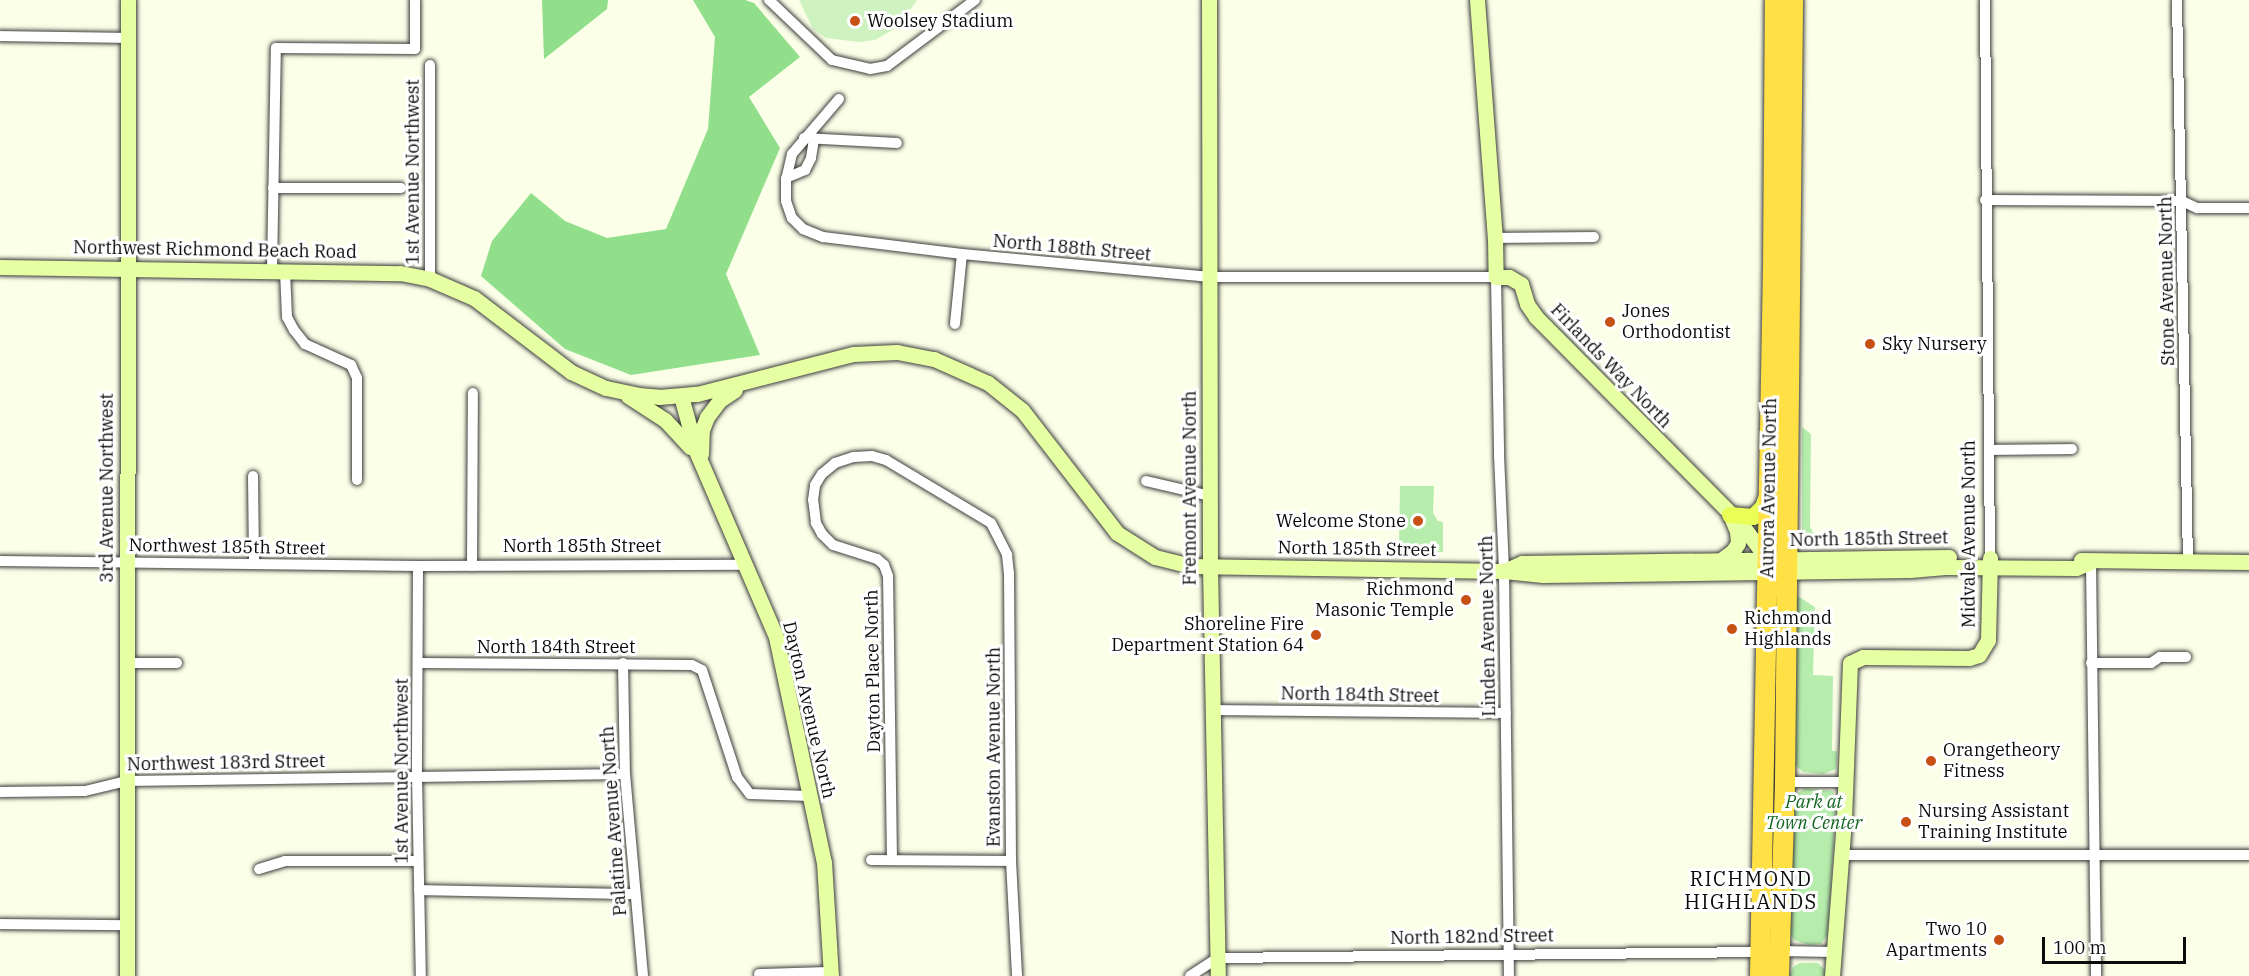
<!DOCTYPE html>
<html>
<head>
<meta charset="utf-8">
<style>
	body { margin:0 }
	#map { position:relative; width:2249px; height:976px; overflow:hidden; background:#fbffe7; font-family:"IBM Plex Serif",serif }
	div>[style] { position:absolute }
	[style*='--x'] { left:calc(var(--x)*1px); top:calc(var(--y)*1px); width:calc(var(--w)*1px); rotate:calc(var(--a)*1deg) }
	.green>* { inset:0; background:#b6edad }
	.forest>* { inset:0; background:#91df8b }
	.pitch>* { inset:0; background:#cef3c0 }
	.roads { filter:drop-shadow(0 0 2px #3d3d3d) drop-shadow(0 0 2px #3d3d3d) }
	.street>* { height:10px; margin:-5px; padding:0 5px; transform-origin:5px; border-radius:5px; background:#fff }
	.secondary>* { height:15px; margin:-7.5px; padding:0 7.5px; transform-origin:7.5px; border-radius:7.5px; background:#e6ffa2 }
	.primary>* { height:16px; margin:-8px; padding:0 8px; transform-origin:8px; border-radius:8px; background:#e9ff57 }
	.highway>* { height:20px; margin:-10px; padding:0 10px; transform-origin:10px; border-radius:10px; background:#ffe045 }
	.dots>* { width:16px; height:16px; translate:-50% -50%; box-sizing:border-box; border:3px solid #fff; border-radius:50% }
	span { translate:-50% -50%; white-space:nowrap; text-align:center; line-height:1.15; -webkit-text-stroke:6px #fff; paint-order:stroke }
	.poi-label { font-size:18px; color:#0a0a0a }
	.left { translate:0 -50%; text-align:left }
	.right { translate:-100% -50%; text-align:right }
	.street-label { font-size:18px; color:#0a0a0a }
	.park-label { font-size:18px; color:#156723; font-style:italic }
	.neighbourhood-label { font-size:20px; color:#0a0a0a; letter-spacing:1.5px }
	.scale { position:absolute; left:2042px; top:937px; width:144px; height:27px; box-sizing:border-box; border:3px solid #0a0a0a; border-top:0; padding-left:8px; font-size:18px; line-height:21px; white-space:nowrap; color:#0a0a0a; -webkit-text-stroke:4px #fff; paint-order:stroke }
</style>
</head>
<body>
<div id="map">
	<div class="green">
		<i style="clip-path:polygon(1802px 427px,1811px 434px,1810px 527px,1816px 537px,1831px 542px,1831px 546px,1810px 546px,1802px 537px)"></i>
		<i style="clip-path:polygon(1400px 486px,1434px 486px,1433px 513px,1438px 521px,1443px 522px,1443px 552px,1403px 551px,1399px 547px)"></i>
		<i style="clip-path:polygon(1796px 595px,1815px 607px,1813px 675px,1833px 676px,1832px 751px,1837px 751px,1837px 760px,1836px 769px,1823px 774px,1803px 772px,1795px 765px)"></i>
		<i style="clip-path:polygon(1805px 788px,1833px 791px,1836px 803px,1828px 934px,1821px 944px,1809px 945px,1794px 940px,1789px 931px,1793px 797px)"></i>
		<i style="clip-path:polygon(1800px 963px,1818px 963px,1825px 970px,1826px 976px,1789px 976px,1794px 966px)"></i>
	</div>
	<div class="forest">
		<i style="clip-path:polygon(542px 0,608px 0,607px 9px,544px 59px)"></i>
		<i style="clip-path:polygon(693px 0,745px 0,754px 3px,800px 57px,749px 97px,780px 148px,726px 274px,760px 355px,631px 375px,565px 349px,481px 276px,492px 241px,531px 193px,565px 221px,607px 238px,666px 229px,708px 129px,715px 37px)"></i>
	</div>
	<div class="pitch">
		<i style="clip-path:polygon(799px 0,917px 0,901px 23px,891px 31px,875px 40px,859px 42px,826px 38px,813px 29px)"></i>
	</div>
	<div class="roads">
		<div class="street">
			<i style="--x:769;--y:0;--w:87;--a:43.6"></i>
			<i style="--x:832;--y:60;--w:39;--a:13"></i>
			<i style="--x:870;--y:69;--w:17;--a:-10"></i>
			<i style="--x:887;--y:66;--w:110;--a:-36.9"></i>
			<i style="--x:1985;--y:0;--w:558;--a:89.49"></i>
			<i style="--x:2177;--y:0;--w:562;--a:88.88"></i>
			<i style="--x:0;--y:36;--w:128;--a:0.9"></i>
			<i style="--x:839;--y:99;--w:72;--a:130.5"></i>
			<i style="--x:792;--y:154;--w:27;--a:103"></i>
			<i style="--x:786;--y:180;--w:21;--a:90"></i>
			<i style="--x:786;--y:201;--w:18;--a:71"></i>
			<i style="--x:792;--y:218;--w:16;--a:45"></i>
			<i style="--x:803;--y:229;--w:22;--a:22"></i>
			<i style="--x:823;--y:237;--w:140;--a:7"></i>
			<i style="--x:962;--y:254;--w:247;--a:5.3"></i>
			<i style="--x:1208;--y:277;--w:288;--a:0"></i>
			<i style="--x:1496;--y:277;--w:178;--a:89"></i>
			<i style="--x:1499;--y:455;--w:116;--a:87.5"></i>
			<i style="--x:1504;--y:571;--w:405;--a:89.3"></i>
			<i style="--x:804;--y:138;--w:93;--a:3.1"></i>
			<i style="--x:786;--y:178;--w:21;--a:-23"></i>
			<i style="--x:805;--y:170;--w:13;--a:-63"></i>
			<i style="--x:811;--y:158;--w:19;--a:-81"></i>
			<i style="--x:273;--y:188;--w:128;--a:0"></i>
			<i style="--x:1985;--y:200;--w:197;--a:0.3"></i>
			<i style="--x:2182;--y:201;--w:17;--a:25"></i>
			<i style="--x:2197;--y:208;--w:52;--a:0"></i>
			<i style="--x:1495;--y:238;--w:99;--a:-0.6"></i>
			<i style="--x:272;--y:270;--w:222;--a:-89"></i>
			<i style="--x:276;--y:48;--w:139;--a:0.4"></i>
			<i style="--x:415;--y:49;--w:49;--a:-90"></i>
			<i style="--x:285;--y:271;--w:46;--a:87.5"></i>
			<i style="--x:287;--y:317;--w:15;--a:62"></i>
			<i style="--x:294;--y:330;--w:18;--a:52"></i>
			<i style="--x:305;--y:344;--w:51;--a:24.5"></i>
			<i style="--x:351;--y:365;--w:14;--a:65"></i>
			<i style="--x:357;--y:378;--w:102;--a:90"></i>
			<i style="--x:430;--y:279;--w:214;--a:-90"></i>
			<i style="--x:955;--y:324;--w:70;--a:-84.3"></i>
			<i style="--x:1989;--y:450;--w:83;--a:-0.7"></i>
			<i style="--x:253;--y:476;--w:88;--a:89.3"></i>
			<i style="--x:1146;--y:481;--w:66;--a:13.2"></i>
			<i style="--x:0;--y:561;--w:418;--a:0.7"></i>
			<i style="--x:418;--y:566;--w:327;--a:-0.2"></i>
			<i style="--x:2091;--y:562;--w:414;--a:89.3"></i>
			<i style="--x:418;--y:566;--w:210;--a:90.3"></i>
			<i style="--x:417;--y:776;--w:200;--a:88.9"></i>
			<i style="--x:472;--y:566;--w:173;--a:-89.7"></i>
			<i style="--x:126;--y:663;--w:51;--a:0"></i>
			<i style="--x:419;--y:663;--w:273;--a:0.4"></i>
			<i style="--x:692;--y:665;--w:11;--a:27"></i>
			<i style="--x:702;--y:670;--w:113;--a:71.9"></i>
			<i style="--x:737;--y:777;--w:21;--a:53"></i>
			<i style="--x:750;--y:794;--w:59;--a:1.9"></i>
			<i style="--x:623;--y:663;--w:111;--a:89"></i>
			<i style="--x:625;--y:774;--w:203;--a:84.9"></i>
			<i style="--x:2091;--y:663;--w:60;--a:0"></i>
			<i style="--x:2151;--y:663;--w:11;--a:-34"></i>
			<i style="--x:2160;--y:657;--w:26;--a:0"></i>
			<i style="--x:1214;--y:710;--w:292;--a:0.6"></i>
			<i style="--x:1785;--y:782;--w:61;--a:0"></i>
			<i style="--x:0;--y:792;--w:85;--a:-0.7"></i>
			<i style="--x:85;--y:791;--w:42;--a:-13.7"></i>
			<i style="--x:126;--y:781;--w:499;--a:-0.8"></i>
			<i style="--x:1841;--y:855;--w:408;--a:0"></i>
			<i style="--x:871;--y:860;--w:140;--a:0.4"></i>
			<i style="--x:892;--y:860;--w:284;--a:-90.8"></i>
			<i style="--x:888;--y:576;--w:12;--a:-110"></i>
			<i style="--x:884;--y:565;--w:9;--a:-139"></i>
			<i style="--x:877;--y:559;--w:46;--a:-162.3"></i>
			<i style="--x:833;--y:545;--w:16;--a:-135"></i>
			<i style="--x:822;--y:534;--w:13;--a:-119"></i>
			<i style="--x:816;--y:523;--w:23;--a:-97"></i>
			<i style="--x:813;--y:500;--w:15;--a:-82"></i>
			<i style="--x:815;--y:485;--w:13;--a:-58"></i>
			<i style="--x:822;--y:474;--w:17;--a:-40"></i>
			<i style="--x:835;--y:463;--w:20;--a:-18"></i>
			<i style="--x:854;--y:457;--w:18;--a:-3"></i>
			<i style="--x:872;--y:456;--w:15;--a:16"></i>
			<i style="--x:886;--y:460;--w:122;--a:31"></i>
			<i style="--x:991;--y:523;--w:36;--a:63"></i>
			<i style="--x:1007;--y:555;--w:18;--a:84"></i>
			<i style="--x:1009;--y:573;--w:288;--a:89.6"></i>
			<i style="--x:1011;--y:861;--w:115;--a:87"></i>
			<i style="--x:259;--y:869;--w:27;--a:-17"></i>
			<i style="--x:285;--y:861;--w:133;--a:0"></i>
			<i style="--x:419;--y:890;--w:216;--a:1.1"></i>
			<i style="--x:0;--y:924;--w:126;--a:0.5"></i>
			<i style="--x:1780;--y:951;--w:53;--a:1.1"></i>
			<i style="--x:759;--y:974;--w:72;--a:-1.6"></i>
			<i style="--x:1190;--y:976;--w:33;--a:-33"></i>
			<i style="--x:1218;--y:958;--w:542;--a:-0.63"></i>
		</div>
		<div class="secondary">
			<i style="--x:1209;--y:0;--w:566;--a:89.9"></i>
			<i style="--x:1210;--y:566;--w:410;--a:88.9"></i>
			<i style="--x:1477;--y:0;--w:239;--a:85.7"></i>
			<i style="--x:1495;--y:238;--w:39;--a:89"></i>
			<i style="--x:1496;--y:277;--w:13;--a:0"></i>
			<i style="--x:1509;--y:277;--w:14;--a:30"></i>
			<i style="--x:1521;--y:284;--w:21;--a:73"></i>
			<i style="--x:1527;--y:304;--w:16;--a:55"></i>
			<i style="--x:1536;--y:317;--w:293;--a:45.3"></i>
			<i style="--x:1742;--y:525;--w:44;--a:53.4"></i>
			<i style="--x:0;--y:267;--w:400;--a:0.9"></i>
			<i style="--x:400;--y:273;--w:31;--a:11"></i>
			<i style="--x:430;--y:279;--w:48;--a:23.4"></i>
			<i style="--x:474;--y:298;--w:122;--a:37.3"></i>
			<i style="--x:571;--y:372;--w:38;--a:25"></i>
			<i style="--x:606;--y:388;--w:33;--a:12"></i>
			<i style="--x:638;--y:395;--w:21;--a:5"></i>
			<i style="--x:659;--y:397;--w:38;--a:-5"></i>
			<i style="--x:697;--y:394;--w:161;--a:-14.4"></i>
			<i style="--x:853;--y:354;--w:44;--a:-2.6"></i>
			<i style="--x:897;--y:352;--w:38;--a:11"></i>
			<i style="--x:934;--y:359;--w:59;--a:24"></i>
			<i style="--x:988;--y:383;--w:43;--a:38.5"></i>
			<i style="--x:1022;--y:410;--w:155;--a:52.3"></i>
			<i style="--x:1117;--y:533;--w:45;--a:32.3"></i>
			<i style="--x:1155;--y:557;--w:36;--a:14"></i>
			<i style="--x:1190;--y:566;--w:314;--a:0.9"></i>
			<i style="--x:1504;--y:571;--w:39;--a:6"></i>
			<i style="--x:1543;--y:575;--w:367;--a:-0.8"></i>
			<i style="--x:1910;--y:570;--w:38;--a:-5"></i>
			<i style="--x:1948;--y:567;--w:128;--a:0.4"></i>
			<i style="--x:2076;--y:568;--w:16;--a:-22"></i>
			<i style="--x:628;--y:396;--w:44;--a:33"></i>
			<i style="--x:665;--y:420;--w:37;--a:47"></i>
			<i style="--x:681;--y:396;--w:57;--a:74.7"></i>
			<i style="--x:696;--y:451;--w:202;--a:66.7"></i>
			<i style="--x:776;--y:637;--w:230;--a:78"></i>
			<i style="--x:824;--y:862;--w:114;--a:86.5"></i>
			<i style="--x:701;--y:454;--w:24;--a:-88"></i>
			<i style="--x:702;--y:430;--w:14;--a:-69"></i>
			<i style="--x:707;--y:417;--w:21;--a:-53"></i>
			<i style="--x:720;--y:400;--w:18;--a:-34"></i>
			<i style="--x:1721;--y:560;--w:15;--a:-37"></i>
			<i style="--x:1733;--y:551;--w:9;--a:-58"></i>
			<i style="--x:1738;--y:543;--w:12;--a:-95"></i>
			<i style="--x:1737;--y:531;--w:15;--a:-113"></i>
			<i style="--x:2081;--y:560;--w:168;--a:0.7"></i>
			<i style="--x:1504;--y:571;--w:20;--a:-24"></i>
			<i style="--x:1522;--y:563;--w:427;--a:-0.8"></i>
			<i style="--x:127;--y:976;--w:976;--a:-89.94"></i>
			<i style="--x:1832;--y:976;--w:157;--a:-85.6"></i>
			<i style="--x:1844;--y:819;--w:156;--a:-87.8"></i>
			<i style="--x:1850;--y:663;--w:14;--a:-25"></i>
			<i style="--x:1863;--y:657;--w:106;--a:0.5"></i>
			<i style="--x:1969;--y:658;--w:10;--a:-17"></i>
			<i style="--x:1979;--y:655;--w:17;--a:-59"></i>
			<i style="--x:1988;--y:640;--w:82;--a:-88.6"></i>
		</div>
		<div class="primary">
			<i style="--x:1730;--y:515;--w:23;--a:5"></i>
			<i style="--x:1753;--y:517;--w:14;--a:-45"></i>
			<i style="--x:1763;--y:507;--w:15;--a:-70"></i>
		</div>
		<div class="highway">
			<i style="--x:1760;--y:976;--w:707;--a:-88.95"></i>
			<i style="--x:1773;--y:269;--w:269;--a:-89.6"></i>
			<i style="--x:1779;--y:976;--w:194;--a:-88.2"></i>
			<i style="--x:1785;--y:782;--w:782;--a:-89.41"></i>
		</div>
	</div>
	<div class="dots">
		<i style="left:855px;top:21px;background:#c75015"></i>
		<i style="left:1610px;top:322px;background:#c75015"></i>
		<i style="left:1870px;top:344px;background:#c75015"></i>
		<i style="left:1418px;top:521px;background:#c75015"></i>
		<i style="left:1466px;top:600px;background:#c75015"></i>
		<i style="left:1732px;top:629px;background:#c75015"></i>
		<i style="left:1316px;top:635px;background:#c75015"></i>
		<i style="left:1931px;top:761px;background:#c75015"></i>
		<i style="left:1906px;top:822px;background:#c75015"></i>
		<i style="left:1999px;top:940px;background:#c75015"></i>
	</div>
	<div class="poi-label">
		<span class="left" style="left:867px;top:21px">Woolsey Stadium</span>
		<span class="left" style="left:1622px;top:322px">Jones<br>Orthodontist</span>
		<span class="left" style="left:1882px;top:344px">Sky Nursery</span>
		<span class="right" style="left:1406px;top:521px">Welcome Stone</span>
		<span class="right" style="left:1454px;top:600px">Richmond<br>Masonic Temple</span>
		<span class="left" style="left:1744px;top:629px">Richmond<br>Highlands</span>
		<span class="right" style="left:1304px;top:635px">Shoreline Fire<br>Department Station 64</span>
		<span class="left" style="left:1943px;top:761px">Orangetheory<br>Fitness</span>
		<span class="left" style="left:1918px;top:822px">Nursing Assistant<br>Training Institute</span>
		<span class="right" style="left:1987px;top:940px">Two 10<br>Apartments</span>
	</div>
	<div class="street-label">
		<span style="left:413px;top:172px;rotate:-90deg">1st Avenue Northwest</span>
		<span style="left:1072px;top:248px;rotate:5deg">North 188th Street</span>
		<span style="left:215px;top:250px;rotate:1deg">Northwest Richmond Beach Road</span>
		<span style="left:2167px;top:281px;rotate:-91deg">Stone Avenue North</span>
		<span style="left:1611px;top:366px;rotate:46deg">Firlands Way North</span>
		<span style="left:107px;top:488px;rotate:-90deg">3rd Avenue Northwest</span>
		<span style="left:1190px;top:488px;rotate:-90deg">Fremont Avenue North</span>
		<span style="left:1769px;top:488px;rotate:-89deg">Aurora Avenue North</span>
		<span style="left:1969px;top:534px;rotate:-90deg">Midvale Avenue North</span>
		<span style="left:1869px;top:539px;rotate:-1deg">North 185th Street</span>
		<span style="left:582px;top:546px">North 185th Street</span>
		<span style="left:227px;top:547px;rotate:1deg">Northwest 185th Street</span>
		<span style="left:1357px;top:549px;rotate:1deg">North 185th Street</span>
		<span style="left:1488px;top:626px;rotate:-91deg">Linden Avenue North</span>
		<span style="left:556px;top:647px">North 184th Street</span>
		<span style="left:873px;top:671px;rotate:-91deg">Dayton Place North</span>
		<span style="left:1360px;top:695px;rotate:1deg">North 184th Street</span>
		<span style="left:809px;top:710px;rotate:77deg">Dayton Avenue North</span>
		<span style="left:994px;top:747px;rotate:-90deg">Evanston Avenue North</span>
		<span style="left:226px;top:763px;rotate:-1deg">Northwest 183rd Street</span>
		<span style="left:402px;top:771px;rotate:-90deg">1st Avenue Northwest</span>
		<span style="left:614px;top:821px;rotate:-94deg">Palatine Avenue North</span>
		<span style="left:1472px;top:937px;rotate:-1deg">North 182nd Street</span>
	</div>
	<div class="park-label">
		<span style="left:1814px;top:813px">Park at<br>Town Center</span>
	</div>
	<div class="neighbourhood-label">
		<span style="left:1751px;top:890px">RICHMOND<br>HIGHLANDS</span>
	</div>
	<div class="scale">100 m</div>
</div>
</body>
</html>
